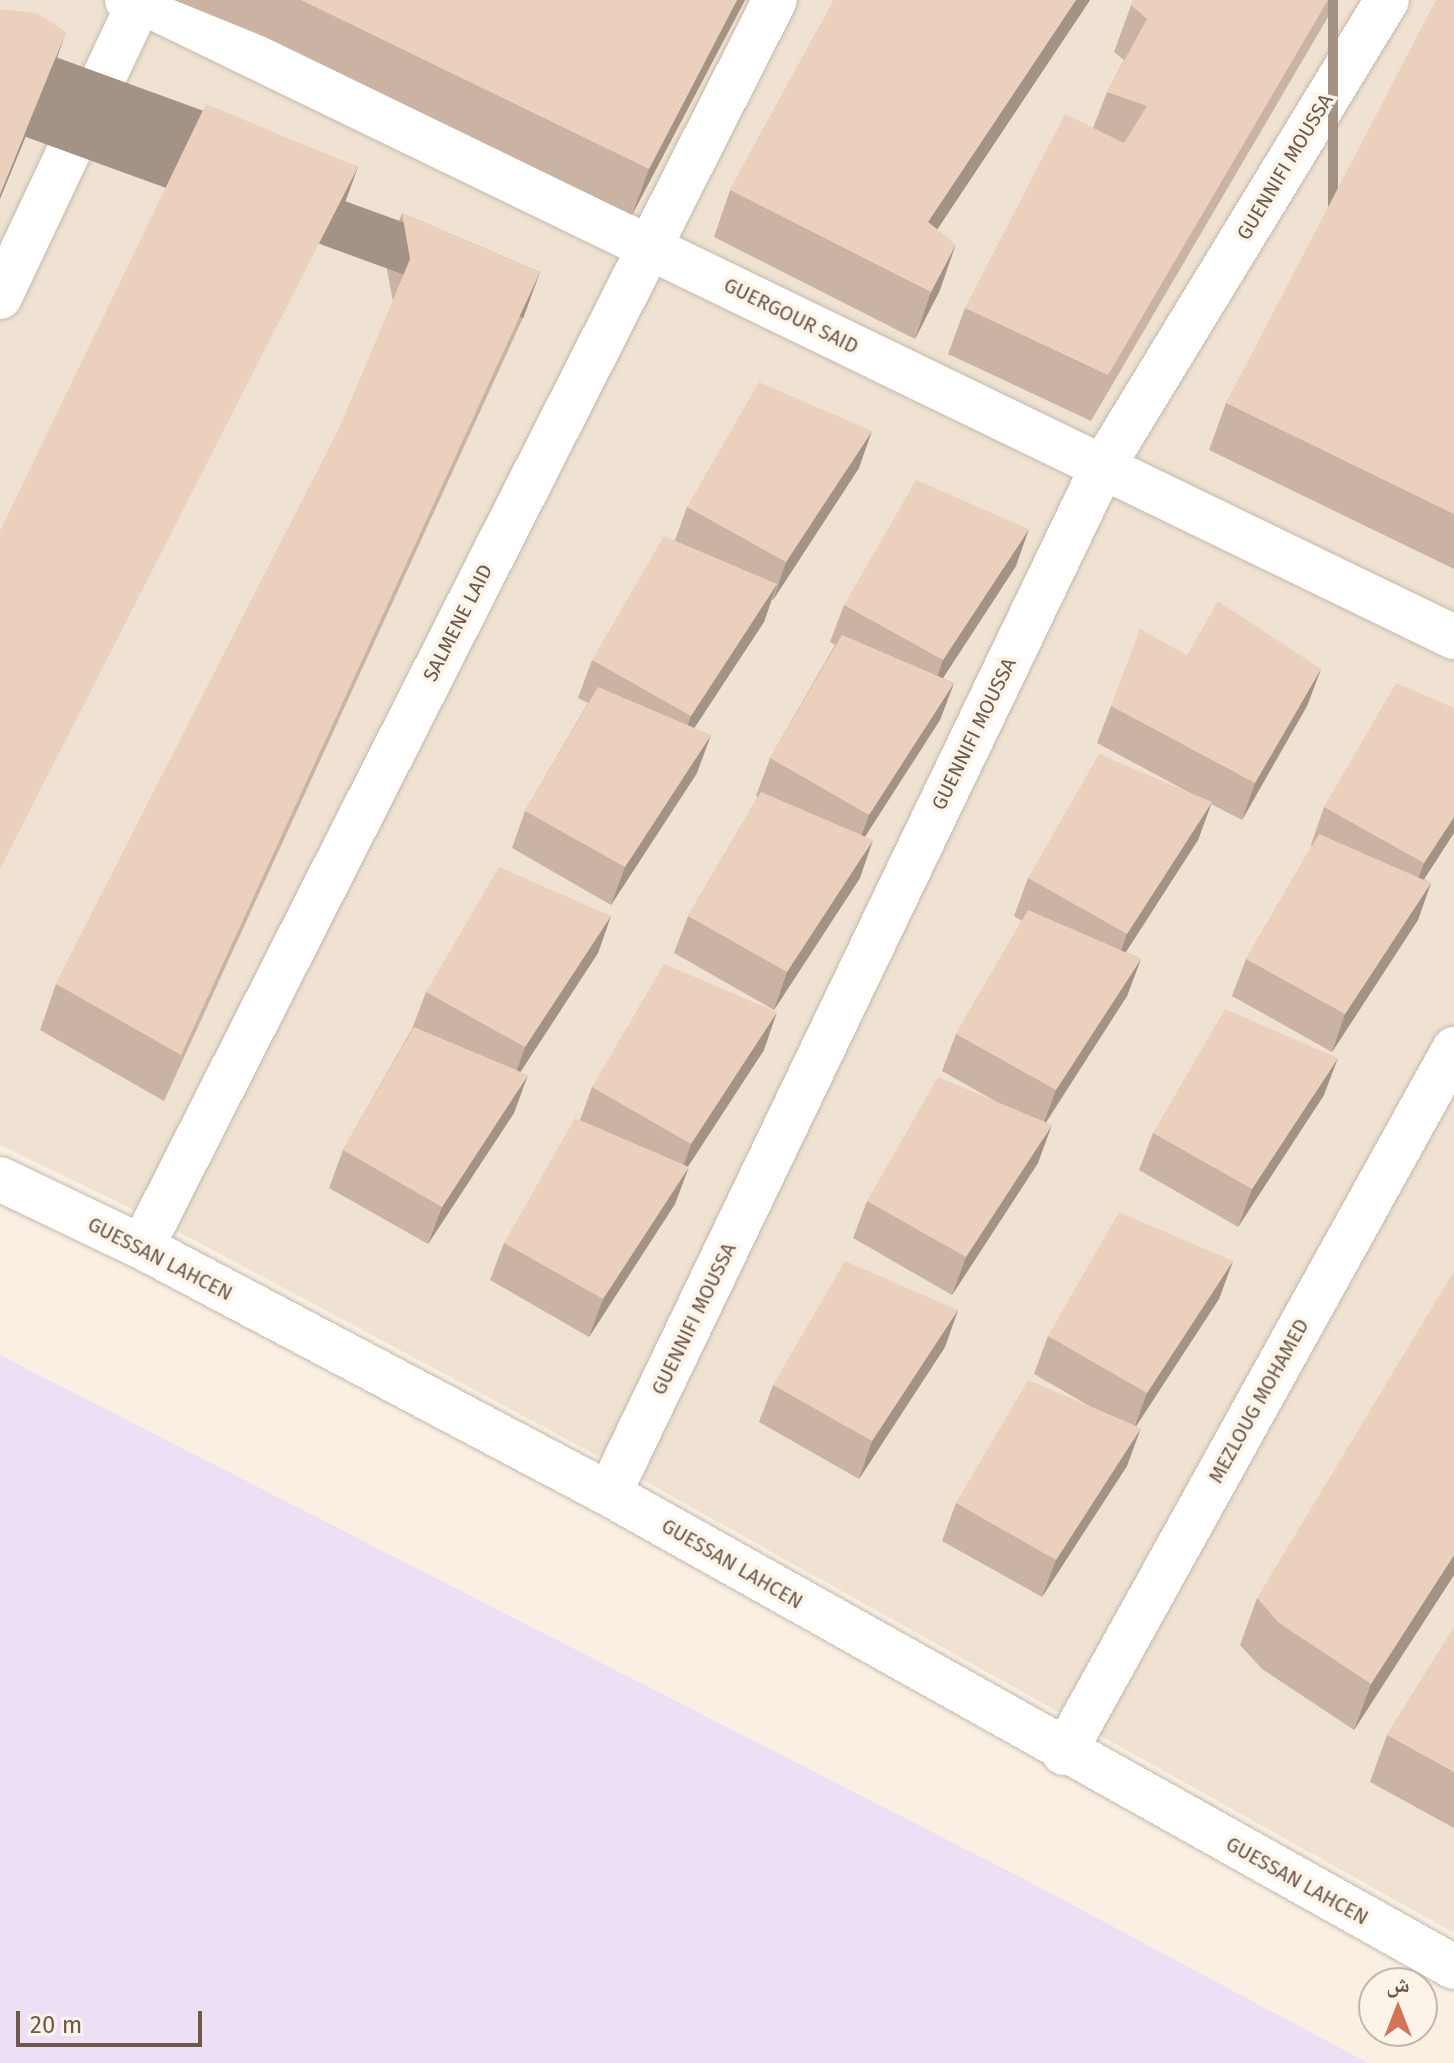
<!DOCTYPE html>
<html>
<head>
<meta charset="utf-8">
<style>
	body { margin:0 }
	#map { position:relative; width:1454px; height:2063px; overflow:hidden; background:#f9f0e3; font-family:"Fira Sans","Noto Naskh Arabic",sans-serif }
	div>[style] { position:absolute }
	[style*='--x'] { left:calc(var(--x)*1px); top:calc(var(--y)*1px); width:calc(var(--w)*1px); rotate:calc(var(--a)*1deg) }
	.residential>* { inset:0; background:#f0e2d2 }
	.education>* { inset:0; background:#ede0f5 }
	.roads { filter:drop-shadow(0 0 2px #c8b8ab) drop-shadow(0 0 2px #c8b8ab) }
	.minor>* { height:44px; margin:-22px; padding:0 22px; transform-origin:22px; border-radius:22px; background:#fff }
	.secondary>* { height:44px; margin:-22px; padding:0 22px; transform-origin:22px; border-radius:22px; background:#fff }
	.wall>* { inset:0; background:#cab3a3 }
	.shaded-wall>* { inset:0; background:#a49285; transform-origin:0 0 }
	.building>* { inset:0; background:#ebd0be }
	span { translate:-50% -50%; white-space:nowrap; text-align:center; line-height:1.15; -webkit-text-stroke:7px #fcf4e8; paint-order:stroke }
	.street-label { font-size:20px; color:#6e584c }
	.north { position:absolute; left:1358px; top:1967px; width:80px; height:80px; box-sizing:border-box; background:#fcf4e8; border:2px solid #c3b6aa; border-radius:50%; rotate:0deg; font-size:22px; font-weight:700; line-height:32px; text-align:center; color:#6e584c }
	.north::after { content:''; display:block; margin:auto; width:28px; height:36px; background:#d57155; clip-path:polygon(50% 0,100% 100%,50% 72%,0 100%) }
	.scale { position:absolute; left:16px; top:2011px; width:186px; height:36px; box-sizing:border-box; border:4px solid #6e584c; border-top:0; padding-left:10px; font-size:24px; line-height:28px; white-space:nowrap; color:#6e584c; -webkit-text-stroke:6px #fcf4e8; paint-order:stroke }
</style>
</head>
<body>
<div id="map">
	<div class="residential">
		<i style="clip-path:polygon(0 0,1454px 0,1454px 1933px,639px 1478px,173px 1229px,0 1145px)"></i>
	</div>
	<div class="education">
		<i style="clip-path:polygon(0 1355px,1026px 1880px,1368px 2063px,0 2063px)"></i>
	</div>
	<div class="roads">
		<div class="minor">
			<i style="--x:127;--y:0;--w:13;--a:4"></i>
			<i style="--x:140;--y:1;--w:1460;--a:25.83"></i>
			<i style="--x:0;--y:297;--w:327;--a:-64.7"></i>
			<i style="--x:142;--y:1247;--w:1398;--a:-63.09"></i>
			<i style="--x:609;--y:1494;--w:1138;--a:-64.34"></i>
			<i style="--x:1102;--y:468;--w:548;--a:-58.66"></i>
			<i style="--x:1064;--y:1753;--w:805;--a:-61.01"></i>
		</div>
		<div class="secondary">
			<i style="--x:0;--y:1179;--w:157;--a:25.6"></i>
			<i style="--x:142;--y:1247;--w:528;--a:27.87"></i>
			<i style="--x:609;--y:1494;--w:968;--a:29.24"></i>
		</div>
	</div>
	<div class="wall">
		<i style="clip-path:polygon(174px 0,745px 0,632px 215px,270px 39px)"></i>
		<i style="clip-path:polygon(834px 0,1090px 0,937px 229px,940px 290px,915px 339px,714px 237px,730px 190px)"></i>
		<i style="clip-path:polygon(1133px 0,1338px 0,1091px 421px,948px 354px,965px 308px,1093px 128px,1107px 92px,1124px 60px,1114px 52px)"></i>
		<i style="clip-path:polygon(1454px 0,1454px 569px,1209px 450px,1226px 403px)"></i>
		<i style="clip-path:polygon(402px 213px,540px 272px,523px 318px,164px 1101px,40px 1030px,56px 984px,340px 427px,393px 302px,385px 259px)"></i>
		<i style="clip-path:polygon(859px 468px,773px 600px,772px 599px,764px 622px,694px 728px,697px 773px,611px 905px,512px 848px,525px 811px,588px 703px,578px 698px,592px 660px,675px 540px,687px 507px)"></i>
		<i style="clip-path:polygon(1016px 566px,943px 678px,954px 683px,940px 720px,865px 837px,860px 878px,774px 1010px,674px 953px,688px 916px,758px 797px,756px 796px,770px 758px,835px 645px,830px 642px,844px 605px)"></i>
		<i style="clip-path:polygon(1187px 655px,1321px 669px,1307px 706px,1242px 820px,1211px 804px,1198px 840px,1126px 952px,1141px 959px,1127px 996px,1046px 1123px,1038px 1163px,952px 1295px,853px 1238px,867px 1201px,995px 1101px,942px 1071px,956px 1034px,1022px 921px,1014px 916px,1028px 878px,1192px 794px,1097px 743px,1111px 706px)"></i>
		<i style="clip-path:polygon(1454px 708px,1454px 833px,1424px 879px,1431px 883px,1418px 920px,1332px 1052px,1232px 996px,1246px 959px,1312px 846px,1311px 845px,1324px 807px)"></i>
		<i style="clip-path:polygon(611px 916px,598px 953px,520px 1072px,514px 1113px,428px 1244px,329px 1188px,343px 1150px,412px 1029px,426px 992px)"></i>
		<i style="clip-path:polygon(764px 1050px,688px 1166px,675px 1204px,589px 1337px,490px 1280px,504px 1243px,580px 1120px,592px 1087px)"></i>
		<i style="clip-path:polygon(1324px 1095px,1238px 1227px,1139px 1170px,1153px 1133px)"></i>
		<i style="clip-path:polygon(1233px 1261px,1219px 1299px,1136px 1426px,1127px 1466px,1042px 1597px,942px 1541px,956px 1503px,1091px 1407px,1034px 1374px,1048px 1336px)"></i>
		<i style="clip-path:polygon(958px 1310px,945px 1347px,859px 1479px,759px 1422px,773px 1385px)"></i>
		<i style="clip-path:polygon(1454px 1575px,1354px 1730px,1262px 1669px,1240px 1645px,1257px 1598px)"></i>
		<i style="clip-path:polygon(1454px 1628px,1454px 1828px,1370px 1782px,1387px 1735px)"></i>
	</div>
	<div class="shaded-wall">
		<i style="clip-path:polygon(737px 0,745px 0,632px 215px,649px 169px)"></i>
		<i style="clip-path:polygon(1076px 0,1090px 0,911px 269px,928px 222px)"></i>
		<i style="left:1328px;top:0;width:10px;height:435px"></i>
		<i style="clip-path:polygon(66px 32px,50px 78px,0 199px,0 194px)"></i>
		<i style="left:358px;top:167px;width:49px;height:788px;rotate:110deg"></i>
		<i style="clip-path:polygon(956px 244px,940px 290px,915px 339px,931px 292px)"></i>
		<i style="left:540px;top:272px;width:49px;height:861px;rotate:110deg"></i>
		<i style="clip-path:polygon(872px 431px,859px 468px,773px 600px,786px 562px)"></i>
		<i style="clip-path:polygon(1029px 529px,1016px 566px,930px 698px,943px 660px)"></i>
		<i style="clip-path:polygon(777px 584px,764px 622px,678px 753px,691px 716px)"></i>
		<i style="clip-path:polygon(1321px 669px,1307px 706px,1242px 820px,1255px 783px)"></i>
		<i style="clip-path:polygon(954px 683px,940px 720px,855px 852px,869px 815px)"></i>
		<i style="clip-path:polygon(711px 735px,697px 773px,611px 905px,625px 867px)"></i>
		<i style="clip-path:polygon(1212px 802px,1198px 840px,1113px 972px,1127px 934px)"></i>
		<i style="clip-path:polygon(1454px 817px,1454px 833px,1410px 901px,1424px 863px)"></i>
		<i style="clip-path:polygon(873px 840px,860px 878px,774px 1010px,787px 972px)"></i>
		<i style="clip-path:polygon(1431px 883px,1418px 920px,1332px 1052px,1345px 1014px)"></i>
		<i style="clip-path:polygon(611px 916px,598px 953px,512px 1085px,525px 1047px)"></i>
		<i style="clip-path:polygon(1141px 959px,1127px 996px,1042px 1128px,1056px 1090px)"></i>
		<i style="clip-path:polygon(777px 1012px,764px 1050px,678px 1182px,691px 1144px)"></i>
		<i style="clip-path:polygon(1338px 1058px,1324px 1095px,1238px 1227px,1252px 1189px)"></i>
		<i style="clip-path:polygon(528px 1075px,514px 1113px,428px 1244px,442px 1207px)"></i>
		<i style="clip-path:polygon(1052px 1125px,1038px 1163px,952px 1295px,966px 1257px)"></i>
		<i style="clip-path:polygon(689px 1167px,675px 1204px,589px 1337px,603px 1299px)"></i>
		<i style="clip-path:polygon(1233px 1261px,1219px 1299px,1133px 1431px,1147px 1393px)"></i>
		<i style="clip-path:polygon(958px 1310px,945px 1347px,859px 1479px,872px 1441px)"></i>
		<i style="clip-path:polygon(1141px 1428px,1127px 1466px,1042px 1597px,1056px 1560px)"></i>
		<i style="clip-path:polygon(1454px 1555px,1454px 1575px,1354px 1730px,1371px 1684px)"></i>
	</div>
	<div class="building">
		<i style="clip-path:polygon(301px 0,737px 0,649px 169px)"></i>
		<i style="clip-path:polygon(834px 0,1076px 0,928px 222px,956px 244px,931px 292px,730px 190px)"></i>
		<i style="clip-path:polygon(1133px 0,1328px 0,1108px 375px,965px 308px,1065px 114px,1124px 143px,1147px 106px,1107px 92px,1147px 19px,1131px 5px)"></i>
		<i style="clip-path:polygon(1436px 0,1454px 0,1454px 514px,1226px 403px)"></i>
		<i style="clip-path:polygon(0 9px,37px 13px,66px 32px,0 194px)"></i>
		<i style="clip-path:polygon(206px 104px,358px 167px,0 869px,0 531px)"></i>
		<i style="clip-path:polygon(402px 213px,540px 272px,181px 1055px,56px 984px,340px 427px,410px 259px)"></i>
		<i style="clip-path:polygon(759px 382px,872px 431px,786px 562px,687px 507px)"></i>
		<i style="clip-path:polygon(916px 480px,1029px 529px,943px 660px,844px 605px)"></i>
		<i style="clip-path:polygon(664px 536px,777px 584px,691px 716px,592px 660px)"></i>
		<i style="clip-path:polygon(1218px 601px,1321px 669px,1255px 783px,1111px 706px,1140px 629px,1187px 655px)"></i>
		<i style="clip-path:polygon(842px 635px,954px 683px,869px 815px,770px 758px)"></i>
		<i style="clip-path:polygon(1396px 683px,1454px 708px,1454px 817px,1424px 863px,1324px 807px)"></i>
		<i style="clip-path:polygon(598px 687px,711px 735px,625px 867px,525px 811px)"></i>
		<i style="clip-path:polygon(1099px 754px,1212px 802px,1127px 934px,1028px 878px)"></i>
		<i style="clip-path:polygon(761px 792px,873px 840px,787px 972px,688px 916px)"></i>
		<i style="clip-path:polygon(1319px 834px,1431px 883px,1345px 1014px,1246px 959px)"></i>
		<i style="clip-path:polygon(499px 867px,611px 916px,525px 1047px,426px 992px)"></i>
		<i style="clip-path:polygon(1028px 910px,1141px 959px,1056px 1090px,956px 1034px)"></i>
		<i style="clip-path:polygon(664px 964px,777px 1012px,691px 1144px,592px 1087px)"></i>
		<i style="clip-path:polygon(1225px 1009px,1338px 1058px,1252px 1189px,1153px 1133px)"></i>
		<i style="clip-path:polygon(414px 1027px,528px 1075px,442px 1207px,343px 1150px)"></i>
		<i style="clip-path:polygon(938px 1077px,1052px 1125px,966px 1257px,867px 1201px)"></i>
		<i style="clip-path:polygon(575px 1118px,689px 1167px,603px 1299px,504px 1243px)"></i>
		<i style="clip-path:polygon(1119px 1212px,1233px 1261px,1147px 1393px,1048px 1336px)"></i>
		<i style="clip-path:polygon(845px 1261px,958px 1310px,872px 1441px,773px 1385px)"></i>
		<i style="clip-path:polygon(1454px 1271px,1454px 1555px,1371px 1684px,1279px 1623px,1257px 1598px)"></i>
		<i style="clip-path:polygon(1028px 1380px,1141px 1428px,1056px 1560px,956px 1503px)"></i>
		<i style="clip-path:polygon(1454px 1628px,1454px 1772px,1387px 1735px)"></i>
	</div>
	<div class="street-label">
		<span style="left:1285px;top:167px;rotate:-59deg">GUENNIFI MOUSSA</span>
		<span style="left:791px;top:316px;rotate:26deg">GUERGOUR SAID</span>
		<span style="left:458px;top:623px;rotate:-63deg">SALMENE LAID</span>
		<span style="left:974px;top:734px;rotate:-64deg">GUENNIFI MOUSSA</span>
		<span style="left:160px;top:1259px;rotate:27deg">GUESSAN LAHCEN</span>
		<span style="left:694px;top:1319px;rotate:-64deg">GUENNIFI MOUSSA</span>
		<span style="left:1259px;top:1401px;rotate:-61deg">MEZLOUG MOHAMED</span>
		<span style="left:732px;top:1564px;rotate:30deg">GUESSAN LAHCEN</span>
		<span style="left:1297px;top:1881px;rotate:29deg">GUESSAN LAHCEN</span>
	</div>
	<div class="north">ش</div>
	<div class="scale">20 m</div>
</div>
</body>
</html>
